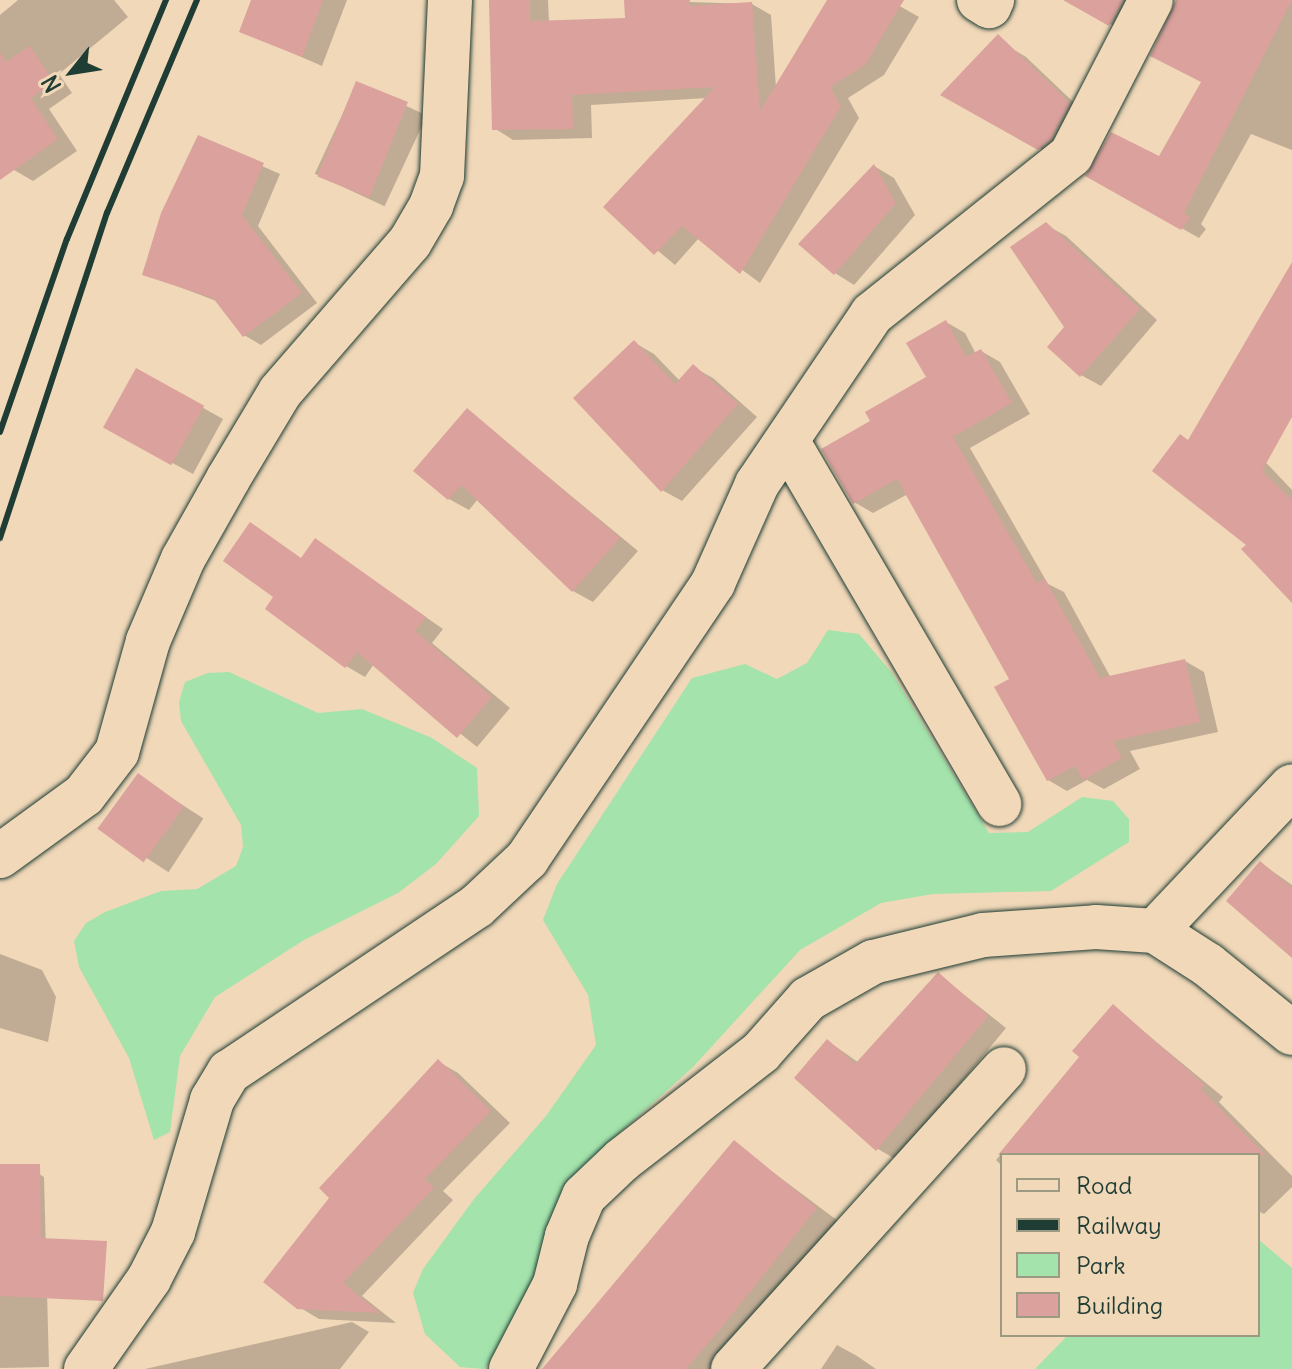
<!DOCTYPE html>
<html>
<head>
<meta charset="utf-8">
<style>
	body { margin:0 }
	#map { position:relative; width:1292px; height:1369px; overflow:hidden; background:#f1d8b9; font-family:Delius,sans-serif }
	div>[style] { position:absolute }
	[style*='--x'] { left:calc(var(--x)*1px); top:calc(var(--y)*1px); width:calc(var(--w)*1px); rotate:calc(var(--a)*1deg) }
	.green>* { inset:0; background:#a4e3ac }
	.shadow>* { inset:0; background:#0003; transform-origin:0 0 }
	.building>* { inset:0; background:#dba19c; transform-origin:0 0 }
	.roads { filter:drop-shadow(0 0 2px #1f3d34) drop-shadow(0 0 2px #1f3d34) }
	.minor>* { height:44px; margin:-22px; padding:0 22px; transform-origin:22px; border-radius:22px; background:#f1d8b9 }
	.rail>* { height:6px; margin:-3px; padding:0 3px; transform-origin:3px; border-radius:3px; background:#1f3d34 }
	span { translate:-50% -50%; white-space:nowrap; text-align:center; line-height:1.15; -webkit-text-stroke:8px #f1d8b9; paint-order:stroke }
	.legend { position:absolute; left:1000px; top:1153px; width:260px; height:184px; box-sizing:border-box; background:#f1d8b9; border:2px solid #9d9a84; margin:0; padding:10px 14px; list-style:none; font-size:24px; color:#1f3d34 }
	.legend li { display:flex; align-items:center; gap:16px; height:40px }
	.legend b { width:40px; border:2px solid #9d9a84 }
	.north { position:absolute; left:32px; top:32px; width:80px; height:80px; -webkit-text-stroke:6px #f1d8b9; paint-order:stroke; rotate:240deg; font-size:22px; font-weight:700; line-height:32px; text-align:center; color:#1f3d34 }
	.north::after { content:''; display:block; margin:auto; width:28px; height:36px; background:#1f3d34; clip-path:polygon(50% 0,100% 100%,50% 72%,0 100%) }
</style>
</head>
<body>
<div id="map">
	<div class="green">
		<i style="clip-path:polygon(828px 630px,859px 634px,892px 673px,989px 833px,1028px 832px,1082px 797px,1113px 801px,1129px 819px,1129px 842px,1051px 891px,933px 894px,881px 903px,800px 950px,693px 1067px,581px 1168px,552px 1219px,527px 1297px,485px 1369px,460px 1367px,425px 1334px,413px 1293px,423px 1269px,474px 1199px,546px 1116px,596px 1045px,588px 995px,543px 920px,557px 884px,692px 678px,745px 664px,777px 679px,807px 663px)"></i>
		<i style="clip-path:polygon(229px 672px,318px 713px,362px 709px,432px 738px,477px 768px,479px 816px,436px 864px,398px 893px,304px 940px,215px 997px,180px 1056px,170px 1132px,154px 1140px,129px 1058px,79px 967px,74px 941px,86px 923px,105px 912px,161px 891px,197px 889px,236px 866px,243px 847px,241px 825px,181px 721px,179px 702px,185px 682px,208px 673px)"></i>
		<i style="clip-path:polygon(1258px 1239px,1292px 1268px,1292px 1369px,1035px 1369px,1068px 1335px,1258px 1335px)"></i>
	</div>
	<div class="shadow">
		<i style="clip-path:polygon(18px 0,114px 0,128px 17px,59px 74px,72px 93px,49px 109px,77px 151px,33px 181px,14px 170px,0 150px,0 15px)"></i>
		<i style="clip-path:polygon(253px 0,347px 0,322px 66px,241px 31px)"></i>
		<i style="clip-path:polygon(491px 0,548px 0,549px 22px,627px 20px,626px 0,752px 4px,771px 15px,776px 88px,829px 0,889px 0,919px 17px,884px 75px,848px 98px,859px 118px,760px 283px,699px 238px,675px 265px,606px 207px,707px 98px,591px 105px,592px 138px,513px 140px,494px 128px)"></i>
		<i style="clip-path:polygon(1071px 0,1146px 0,1127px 34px)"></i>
		<i style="clip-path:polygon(1207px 0,1292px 0,1292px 150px,1251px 134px,1201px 224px,1206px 229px,1199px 238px,1088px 175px,1160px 159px,1203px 82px)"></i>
		<i style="clip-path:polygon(1006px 45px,1026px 57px,1088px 116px,1059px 159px,943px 94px)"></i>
		<i style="left:357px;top:83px;width:77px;height:100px;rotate:25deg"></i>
		<i style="clip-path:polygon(199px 138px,280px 174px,258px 226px,317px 303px,261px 345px,244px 335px,219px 302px,145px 274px)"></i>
		<i style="clip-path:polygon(874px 166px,894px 178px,915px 215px,854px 285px,835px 273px)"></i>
		<i style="clip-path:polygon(1046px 225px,1066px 236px,1157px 320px,1101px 386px,1081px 375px)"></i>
		<i style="clip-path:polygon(946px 322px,965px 333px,976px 354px,981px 351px,1000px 362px,1030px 414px,970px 448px,1048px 584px,1064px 592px,1111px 678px,1185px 661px,1204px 672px,1218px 732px,1130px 751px,1140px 769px,1104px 789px,1087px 780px,1067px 791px,1048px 780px,1011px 680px,908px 494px,873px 513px,854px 502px,873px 422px,929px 378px)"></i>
		<i style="clip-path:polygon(635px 343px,654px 354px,680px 381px,693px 367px,713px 378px,757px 417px,682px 501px,662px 490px)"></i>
		<i style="clip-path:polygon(137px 371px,223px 419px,193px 474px,126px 438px)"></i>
		<i style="clip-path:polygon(467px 410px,638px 551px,593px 602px,573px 591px,478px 499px,469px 510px,449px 499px)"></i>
		<i style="clip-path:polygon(1238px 433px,1292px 490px,1292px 600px,1249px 544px,1190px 441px)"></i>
		<i style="clip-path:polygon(316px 541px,443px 629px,432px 643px,510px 708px,477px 747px,374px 664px,365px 677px,346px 666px,302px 559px)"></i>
		<i style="left:138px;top:776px;width:78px;height:64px;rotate:33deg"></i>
		<i style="clip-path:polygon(1261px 863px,1292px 885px,1292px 955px)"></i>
		<i style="clip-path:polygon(0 954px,42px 970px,56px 997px,48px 1042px,0 1028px)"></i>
		<i style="clip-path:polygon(938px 974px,1006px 1028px,897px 1160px,878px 1149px,828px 1041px,859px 1063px)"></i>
		<i style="clip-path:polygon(1114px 1007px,1223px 1097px,1219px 1102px,1292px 1176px,1292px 1187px,1264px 1214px,1258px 1211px,1258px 1155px,1002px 1155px,1002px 1166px,996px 1160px,1082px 1057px)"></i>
		<i style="clip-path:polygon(439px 1062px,458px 1073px,510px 1123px,443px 1191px,453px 1200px,362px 1296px,396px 1323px,319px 1319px,299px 1307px)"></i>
		<i style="clip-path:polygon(734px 1143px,842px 1224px,721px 1369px,548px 1369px)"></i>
		<i style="clip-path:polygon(0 1166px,26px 1166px,44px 1177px,49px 1367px,0 1368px)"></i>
		<i style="clip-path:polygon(352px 1322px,369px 1332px,340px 1369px,145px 1369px)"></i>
		<i style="clip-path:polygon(837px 1345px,857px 1356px,876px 1369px,821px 1369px)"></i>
	</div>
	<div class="building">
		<i style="clip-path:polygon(251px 0,323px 0,302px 57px,239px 32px)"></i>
		<i style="clip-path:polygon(489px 0,530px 0,530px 21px,625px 18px,624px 0,690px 0,690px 6px,752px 2px,760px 111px,827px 0,904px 0,865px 65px,830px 87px,841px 106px,740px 274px,682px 226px,654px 255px,603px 207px,715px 87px,572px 95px,573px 129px,492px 130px)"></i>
		<i style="clip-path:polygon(1063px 0,1123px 0,1109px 26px)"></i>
		<i style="clip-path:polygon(1176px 0,1292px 0,1184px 213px,1190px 218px,1181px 230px,1085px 176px,1111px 132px,1159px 156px,1201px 82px,1150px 56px)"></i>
		<i style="clip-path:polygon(998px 34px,1070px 103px,1051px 139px,1038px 150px,940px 95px)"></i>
		<i style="clip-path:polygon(30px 46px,54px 82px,31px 98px,58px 139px,0 180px,0 52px,6px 62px)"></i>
		<i style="left:356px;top:81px;width:56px;height:103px;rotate:22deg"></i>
		<i style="clip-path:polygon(198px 135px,264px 163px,242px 215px,302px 293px,243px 337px,213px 298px,142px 275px,161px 213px)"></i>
		<i style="clip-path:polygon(874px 164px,896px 203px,834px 275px,798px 244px)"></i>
		<i style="clip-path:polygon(1046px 222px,1140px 309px,1080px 377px,1047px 347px,1064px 327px,1010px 247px)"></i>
		<i style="clip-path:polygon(1292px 262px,1292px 417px,1262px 471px,1292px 500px,1292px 603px,1241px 549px,1246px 545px,1152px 471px,1180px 434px,1188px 440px)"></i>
		<i style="clip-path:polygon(946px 320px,966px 357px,981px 349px,1012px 403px,953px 437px,1037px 583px,1045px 579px,1100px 678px,1185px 659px,1200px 722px,1113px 741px,1122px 758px,1083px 780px,1075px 766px,1047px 781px,994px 687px,1009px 679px,897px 479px,853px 504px,821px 449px,870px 421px,865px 412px,926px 377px,906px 343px)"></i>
		<i style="clip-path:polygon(634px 340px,675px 384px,693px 364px,738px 404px,661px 492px,573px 398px)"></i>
		<i style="left:136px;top:368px;width:78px;height:68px;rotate:29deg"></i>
		<i style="clip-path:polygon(467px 408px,620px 538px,572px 592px,461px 485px,448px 500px,413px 471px)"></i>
		<i style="clip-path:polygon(250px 522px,301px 558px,315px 538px,426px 617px,415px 631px,492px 697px,457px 738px,357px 652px,345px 668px,265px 609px,273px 597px,223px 561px)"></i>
		<i style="left:138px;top:773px;width:57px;height:69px;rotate:36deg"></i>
		<i style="clip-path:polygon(1260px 861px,1292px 888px,1292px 958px,1226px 901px)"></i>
		<i style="clip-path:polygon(938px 972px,988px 1016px,876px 1151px,794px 1078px,827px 1039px,855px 1064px)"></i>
		<i style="clip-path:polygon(1113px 1004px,1205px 1085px,1201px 1089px,1265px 1155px,998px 1155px,1079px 1057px,1072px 1051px)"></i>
		<i style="clip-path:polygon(438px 1059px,491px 1111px,425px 1179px,434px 1188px,343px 1283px,380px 1313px,297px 1309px,263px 1282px,329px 1198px,319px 1188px)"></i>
		<i style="clip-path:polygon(734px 1140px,817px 1208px,726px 1322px,686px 1369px,542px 1369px)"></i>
		<i style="clip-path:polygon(0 1164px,40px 1164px,41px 1238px,107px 1241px,103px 1301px,0 1296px)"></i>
	</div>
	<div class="roads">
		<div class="minor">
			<i style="--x:979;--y:0;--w:12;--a:31"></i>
			<i style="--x:989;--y:6;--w:7;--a:-63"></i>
			<i style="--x:789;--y:444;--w:417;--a:59.7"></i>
			<i style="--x:0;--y:856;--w:104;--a:-36"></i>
			<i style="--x:84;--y:795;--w:54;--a:-52.5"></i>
			<i style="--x:117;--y:752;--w:115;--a:-74.4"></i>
			<i style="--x:148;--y:641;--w:89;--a:-66.9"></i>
			<i style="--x:183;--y:559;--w:92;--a:-60.6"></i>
			<i style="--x:228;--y:479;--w:101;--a:-59.1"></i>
			<i style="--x:280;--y:392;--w:198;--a:-49.1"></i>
			<i style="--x:410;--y:242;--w:42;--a:-59.7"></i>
			<i style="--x:431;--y:206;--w:32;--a:-70"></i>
			<i style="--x:442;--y:176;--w:176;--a:-87.4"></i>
			<i style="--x:1155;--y:931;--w:199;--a:-46.6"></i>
			<i style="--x:86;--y:1369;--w:110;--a:-55"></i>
			<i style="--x:149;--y:1279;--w:53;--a:-62.9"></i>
			<i style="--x:173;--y:1232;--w:138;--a:-73.5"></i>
			<i style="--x:212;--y:1100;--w:33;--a:-59"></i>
			<i style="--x:229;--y:1072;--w:298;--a:-33.8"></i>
			<i style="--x:477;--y:906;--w:69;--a:-43.2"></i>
			<i style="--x:527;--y:859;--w:333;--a:-56"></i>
			<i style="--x:713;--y:583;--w:108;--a:-66"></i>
			<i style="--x:757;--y:484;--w:205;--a:-55.9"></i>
			<i style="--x:872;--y:314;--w:255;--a:-38.6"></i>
			<i style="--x:1071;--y:155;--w:174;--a:-62.7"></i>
			<i style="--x:511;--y:1369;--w:96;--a:-62.6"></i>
			<i style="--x:555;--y:1284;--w:49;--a:-76"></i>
			<i style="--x:567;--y:1236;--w:43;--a:-67"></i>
			<i style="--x:584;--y:1196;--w:52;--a:-43.5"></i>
			<i style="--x:622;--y:1160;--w:176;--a:-37.8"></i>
			<i style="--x:761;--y:1052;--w:71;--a:-48.4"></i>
			<i style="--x:808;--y:999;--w:75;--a:-29.6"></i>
			<i style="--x:873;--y:962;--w:113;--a:-13.8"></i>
			<i style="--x:983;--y:935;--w:113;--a:-4"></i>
			<i style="--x:1096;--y:927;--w:59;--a:3.9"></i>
			<i style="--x:1155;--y:931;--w:63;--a:32.7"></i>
			<i style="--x:1208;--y:965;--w:108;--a:39"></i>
			<i style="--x:733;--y:1369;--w:404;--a:-47.9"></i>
		</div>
	</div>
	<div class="rail">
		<i style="--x:0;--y:432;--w:204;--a:-70.9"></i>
		<i style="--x:67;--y:239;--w:259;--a:-67.5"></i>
		<i style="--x:0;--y:538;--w:342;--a:-71.8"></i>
		<i style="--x:107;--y:213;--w:231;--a:-67.1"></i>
	</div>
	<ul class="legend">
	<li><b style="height:10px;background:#f1d8b9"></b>Road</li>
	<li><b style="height:10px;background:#1f3d34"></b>Railway</li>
	<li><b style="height:22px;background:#a4e3ac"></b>Park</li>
	<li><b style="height:22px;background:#dba19c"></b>Building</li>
	</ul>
	<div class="north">N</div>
</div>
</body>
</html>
